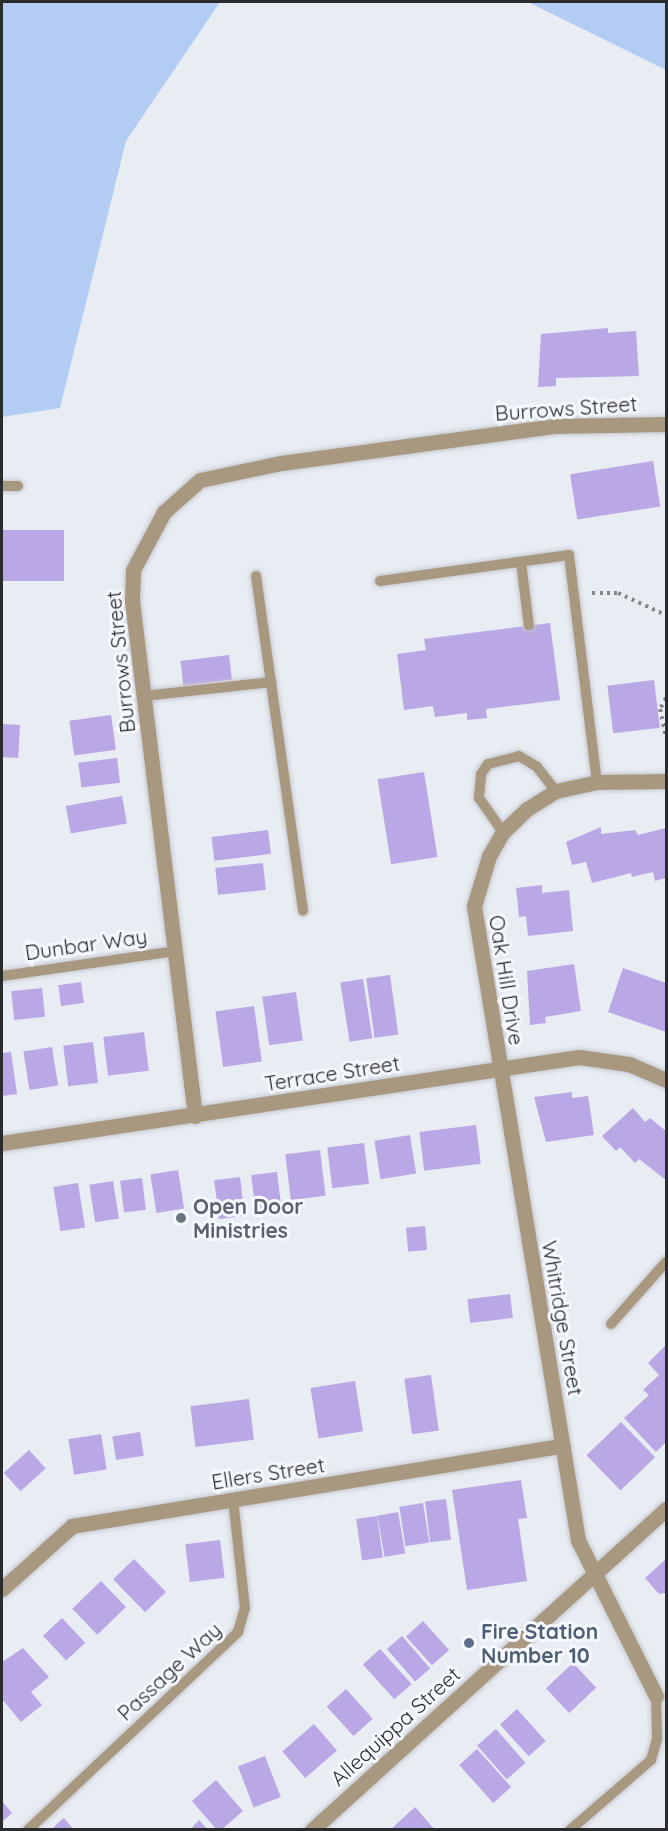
<!DOCTYPE html>
<html>
<head>
<meta charset="utf-8">
<style>
	body { margin:0 }
	#map { position:relative; width:668px; height:1831px; overflow:hidden; background:#e8ecf3; font-family:Quicksand,sans-serif }
	div>[style] { position:absolute }
	[style*='--x'] { left:calc(var(--x)*1px); top:calc(var(--y)*1px); width:calc(var(--w)*1px); rotate:calc(var(--a)*1deg) }
	.green>* { inset:0; background:#b3ccf4 }
	.building>* { inset:0; background:#baa7e5; transform-origin:0 0 }
	.path>* { height:4px; margin-top:-2px; transform-origin:0; background:repeating-linear-gradient(90deg,#83868a 0 3px,transparent 0 7.5px) }
	.roads { filter:drop-shadow(0 0 2px #c6c9cf) drop-shadow(0 0 2px #c6c9cf) }
	.service>* { height:10px; margin:-5px; padding:0 5px; transform-origin:5px; border-radius:5px; background:#a99880 }
	.minor>* { height:15px; margin:-7.5px; padding:0 7.5px; transform-origin:7.5px; border-radius:7.5px; background:#a99880 }
	.dots>* { width:16px; height:16px; translate:-50% -50%; box-sizing:border-box; border:3px solid #f6f9ff; border-radius:50% }
	span { translate:-50% -50%; white-space:nowrap; text-align:center; line-height:1.15; -webkit-text-stroke:6px #f6f9ff; paint-order:stroke }
	.street-label { font-size:21px; color:#292b2d }
	.worship-label { font-size:21px; color:#5b616d; font-weight:700 }
	.left { translate:0 -50%; text-align:left }
	.service-label { font-size:21px; color:#4e5e75; font-weight:700 }
	.frame { position:absolute; inset:0; border:3px solid #292b2d; pointer-events:none }
</style>
</head>
<body>
<div id="map">
	<div class="green">
		<i style="clip-path:polygon(2px 2px,220px 2px,126px 141px,60px 408px,2px 417px)"></i>
		<i style="clip-path:polygon(528px 2px,666px 2px,666px 70px)"></i>
	</div>
	<div class="building">
		<i style="clip-path:polygon(608px 328px,608px 333px,636px 331px,639px 376px,556px 378px,556px 386px,538px 387px,541px 334px)"></i>
		<i style="left:653px;top:461px;width:46px;height:84px;rotate:81deg"></i>
		<i style="left:2px;top:530px;width:62px;height:51px"></i>
		<i style="clip-path:polygon(550px 623px,560px 700px,486px 709px,487px 718px,467px 720px,467px 713px,435px 717px,433px 706px,404px 710px,397px 654px,426px 650px,424px 639px)"></i>
		<i style="left:229px;top:655px;width:25px;height:49px;rotate:83deg"></i>
		<i style="left:654px;top:680px;width:48px;height:47px;rotate:83deg"></i>
		<i style="left:111px;top:715px;width:35px;height:42px;rotate:82deg"></i>
		<i style="left:2px;top:724px;width:18px;height:33px;rotate:3deg"></i>
		<i style="left:117px;top:758px;width:25px;height:39px;rotate:83deg"></i>
		<i style="left:424px;top:772px;width:86px;height:47px;rotate:81deg"></i>
		<i style="left:122px;top:796px;width:28px;height:57px;rotate:80deg"></i>
		<i style="clip-path:polygon(601px 827px,601px 834px,635px 830px,638px 835px,666px 828px,666px 878px,655px 881px,653px 872px,632px 877px,631px 873px,592px 883px,586px 862px,572px 865px,566px 842px)"></i>
		<i style="left:268px;top:830px;width:24px;height:57px;rotate:83deg"></i>
		<i style="left:263px;top:863px;width:27px;height:48px;rotate:84deg"></i>
		<i style="clip-path:polygon(542px 885px,542px 893px,569px 890px,573px 931px,528px 936px,526px 916px,519px 917px,516px 888px)"></i>
		<i style="clip-path:polygon(574px 964px,581px 1011px,545px 1017px,546px 1023px,530px 1025px,527px 971px)"></i>
		<i style="clip-path:polygon(623px 968px,666px 983px,666px 1032px,608px 1012px)"></i>
		<i style="left:390px;top:975px;width:60px;height:24px;rotate:82deg"></i>
		<i style="left:363px;top:979px;width:60px;height:23px;rotate:81deg"></i>
		<i style="left:81px;top:982px;width:21px;height:23px;rotate:82deg"></i>
		<i style="left:42px;top:988px;width:29px;height:31px;rotate:84deg"></i>
		<i style="left:296px;top:992px;width:49px;height:34px;rotate:82deg"></i>
		<i style="left:254px;top:1006px;width:56px;height:39px;rotate:82deg"></i>
		<i style="left:144px;top:1032px;width:39px;height:41px;rotate:83deg"></i>
		<i style="left:93px;top:1042px;width:41px;height:30px;rotate:83deg"></i>
		<i style="left:52px;top:1047px;width:39px;height:29px;rotate:81deg"></i>
		<i style="clip-path:polygon(11px 1052px,17px 1094px,2px 1096px,2px 1053px)"></i>
		<i style="clip-path:polygon(572px 1092px,572px 1098px,588px 1096px,594px 1135px,546px 1142px,534px 1097px)"></i>
		<i style="clip-path:polygon(633px 1108px,645px 1122px,650px 1118px,666px 1131px,666px 1180px,639px 1159px,635px 1163px,620px 1147px,616px 1151px,602px 1136px)"></i>
		<i style="left:476px;top:1125px;width:39px;height:57px;rotate:83deg"></i>
		<i style="left:410px;top:1135px;width:39px;height:36px;rotate:81deg"></i>
		<i style="left:364px;top:1143px;width:41px;height:37px;rotate:83deg"></i>
		<i style="left:320px;top:1150px;width:46px;height:35px;rotate:83deg"></i>
		<i style="left:178px;top:1170px;width:39px;height:28px;rotate:81deg"></i>
		<i style="left:277px;top:1172px;width:39px;height:26px;rotate:83deg"></i>
		<i style="left:240px;top:1177px;width:39px;height:26px;rotate:83deg"></i>
		<i style="left:142px;top:1178px;width:32px;height:22px;rotate:83deg"></i>
		<i style="left:113px;top:1181px;width:38px;height:24px;rotate:81deg"></i>
		<i style="left:78px;top:1183px;width:45px;height:25px;rotate:81deg"></i>
		<i style="left:425px;top:1226px;width:24px;height:19px;rotate:85deg"></i>
		<i style="left:510px;top:1294px;width:24px;height:43px;rotate:83deg"></i>
		<i style="clip-path:polygon(666px 1345px,666px 1442px,656px 1452px,624px 1418px,649px 1395px,643px 1390px,659px 1375px,648px 1363px)"></i>
		<i style="left:431px;top:1375px;width:56px;height:27px;rotate:82deg"></i>
		<i style="left:355px;top:1381px;width:51px;height:45px;rotate:81deg"></i>
		<i style="left:249px;top:1399px;width:41px;height:59px;rotate:83deg"></i>
		<i style="left:621px;top:1422px;width:49px;height:48px;rotate:46deg"></i>
		<i style="left:140px;top:1432px;width:24px;height:28px;rotate:81deg"></i>
		<i style="left:101px;top:1434px;width:36px;height:33px;rotate:81deg"></i>
		<i style="left:29px;top:1450px;width:25px;height:34px;rotate:48deg"></i>
		<i style="clip-path:polygon(521px 1480px,527px 1518px,518px 1519px,527px 1581px,467px 1590px,452px 1490px)"></i>
		<i style="left:446px;top:1499px;width:41px;height:21px;rotate:83deg"></i>
		<i style="left:423px;top:1503px;width:40px;height:24px;rotate:81deg"></i>
		<i style="left:398px;top:1512px;width:42px;height:21px;rotate:80deg"></i>
		<i style="left:377px;top:1516px;width:42px;height:21px;rotate:82deg"></i>
		<i style="left:220px;top:1540px;width:38px;height:35px;rotate:83deg"></i>
		<i style="left:134px;top:1559px;width:46px;height:29px;rotate:46deg"></i>
		<i style="clip-path:polygon(666px 1559px,666px 1593px,659px 1594px,645px 1578px)"></i>
		<i style="left:101px;top:1581px;width:36px;height:40px;rotate:46deg"></i>
		<i style="left:62px;top:1618px;width:34px;height:26px;rotate:47deg"></i>
		<i style="left:423px;top:1621px;width:39px;height:23px;rotate:48deg"></i>
		<i style="left:402px;top:1636px;width:43px;height:20px;rotate:49deg"></i>
		<i style="clip-path:polygon(23px 1648px,49px 1677px,31px 1692px,42px 1705px,21px 1722px,2px 1699px,2px 1662px)"></i>
		<i style="left:380px;top:1649px;width:47px;height:23px;rotate:48deg"></i>
		<i style="left:573px;top:1663px;width:34px;height:37px;rotate:47deg"></i>
		<i style="left:346px;top:1689px;width:40px;height:26px;rotate:48deg"></i>
		<i style="left:517px;top:1709px;width:43px;height:23px;rotate:48deg"></i>
		<i style="left:314px;top:1724px;width:35px;height:42px;rotate:49deg"></i>
		<i style="left:496px;top:1729px;width:45px;height:25px;rotate:49deg"></i>
		<i style="left:477px;top:1749px;width:51px;height:24px;rotate:48deg"></i>
		<i style="left:265px;top:1756px;width:44px;height:29px;rotate:69deg"></i>
		<i style="left:216px;top:1780px;width:41px;height:32px;rotate:49deg"></i>
		<i style="clip-path:polygon(2px 1801px,12px 1813px,2px 1822px)"></i>
		<i style="clip-path:polygon(415px 1807px,435px 1830px,390px 1830px)"></i>
		<i style="clip-path:polygon(64px 1818px,74px 1830px,51px 1830px,60px 1821px)"></i>
		<i style="clip-path:polygon(199px 1820px,208px 1830px,190px 1830px)"></i>
	</div>
	<div class="path">
		<i style="--x:592;--y:593;--w:26;--a:0"></i>
		<i style="--x:618;--y:593;--w:53;--a:24.6"></i>
		<i style="--x:666;--y:698;--w:13;--a:119"></i>
		<i style="--x:660;--y:709;--w:30;--a:78"></i>
	</div>
	<div class="roads">
		<div class="service">
			<i style="--x:2;--y:486;--w:16;--a:0"></i>
			<i style="--x:521;--y:562;--w:64;--a:82.9"></i>
			<i style="--x:256;--y:576;--w:338;--a:82"></i>
			<i style="--x:380;--y:581;--w:191;--a:-7.8"></i>
			<i style="--x:569;--y:555;--w:229;--a:83"></i>
			<i style="--x:144;--y:696;--w:128;--a:-6.3"></i>
			<i style="--x:503;--y:832;--w:42;--a:-125.2"></i>
			<i style="--x:479;--y:798;--w:24;--a:-85"></i>
			<i style="--x:481;--y:774;--w:12;--a:-55"></i>
			<i style="--x:488;--y:764;--w:32;--a:-14"></i>
			<i style="--x:519;--y:756;--w:21;--a:31"></i>
			<i style="--x:537;--y:767;--w:31;--a:52"></i>
			<i style="--x:2;--y:976;--w:175;--a:-8.2"></i>
			<i style="--x:611;--y:1324;--w:83;--a:-48.4"></i>
			<i style="--x:28;--y:1830;--w:289;--a:-43.3"></i>
			<i style="--x:238;--y:1632;--w:25;--a:-74"></i>
			<i style="--x:245;--y:1608;--w:109;--a:-96.3"></i>
			<i style="--x:570;--y:1830;--w:107;--a:-40.8"></i>
			<i style="--x:651;--y:1760;--w:22;--a:-74"></i>
			<i style="--x:657;--y:1739;--w:43;--a:-91.3"></i>
		</div>
		<div class="minor">
			<i style="--x:195;--y:1116;--w:519;--a:-96.97"></i>
			<i style="--x:132;--y:601;--w:31;--a:-88"></i>
			<i style="--x:133;--y:570;--w:66;--a:-61.9"></i>
			<i style="--x:164;--y:512;--w:48;--a:-41.6"></i>
			<i style="--x:200;--y:480;--w:83;--a:-11.9"></i>
			<i style="--x:281;--y:463;--w:275;--a:-7.7"></i>
			<i style="--x:553;--y:426;--w:113;--a:-1"></i>
			<i style="--x:2;--y:1143;--w:583;--a:-8.48"></i>
			<i style="--x:579;--y:1057;--w:50;--a:8"></i>
			<i style="--x:629;--y:1064;--w:40;--a:23.4"></i>
			<i style="--x:2;--y:1589;--w:94;--a:-42"></i>
			<i style="--x:72;--y:1526;--w:497;--a:-9.3"></i>
			<i style="--x:656;--y:1696;--w:174;--a:-116.6"></i>
			<i style="--x:578;--y:1540;--w:642;--a:-99.32"></i>
			<i style="--x:474;--y:906;--w:52;--a:-73.3"></i>
			<i style="--x:489;--y:856;--w:28;--a:-60"></i>
			<i style="--x:503;--y:832;--w:33;--a:-44"></i>
			<i style="--x:527;--y:809;--w:34;--a:-32"></i>
			<i style="--x:556;--y:791;--w:42;--a:-12.4"></i>
			<i style="--x:597;--y:782;--w:69;--a:-0.8"></i>
			<i style="--x:312;--y:1830;--w:478;--a:-42.2"></i>
		</div>
	</div>
	<div class="dots">
		<i style="left:181px;top:1218px;background:#6b7280"></i>
		<i style="left:469px;top:1643px;background:#5c6f8a"></i>
	</div>
	<div class="street-label">
		<span style="left:566px;top:408px;rotate:-4deg">Burrows Street</span>
		<span style="left:120px;top:662px;rotate:-96deg">Burrows Street</span>
		<span style="left:86px;top:944px;rotate:-8deg">Dunbar Way</span>
		<span style="left:507px;top:980px;rotate:81deg">Oak Hill Drive</span>
		<span style="left:332px;top:1073px;rotate:-9deg">Terrace Street</span>
		<span style="left:563px;top:1318px;rotate:80deg">Whitridge Street</span>
		<span style="left:268px;top:1473px;rotate:-9deg">Ellers Street</span>
		<span style="left:169px;top:1671px;rotate:-43deg">Passage Way</span>
		<span style="left:395px;top:1726px;rotate:-42deg">Allequippa Street</span>
	</div>
	<div class="worship-label">
		<span class="left" style="left:193px;top:1218px">Open Door<br>Ministries</span>
	</div>
	<div class="service-label">
		<span class="left" style="left:481px;top:1643px">Fire Station<br>Number 10</span>
	</div>
	<div class="frame"></div>
</div>
</body>
</html>
